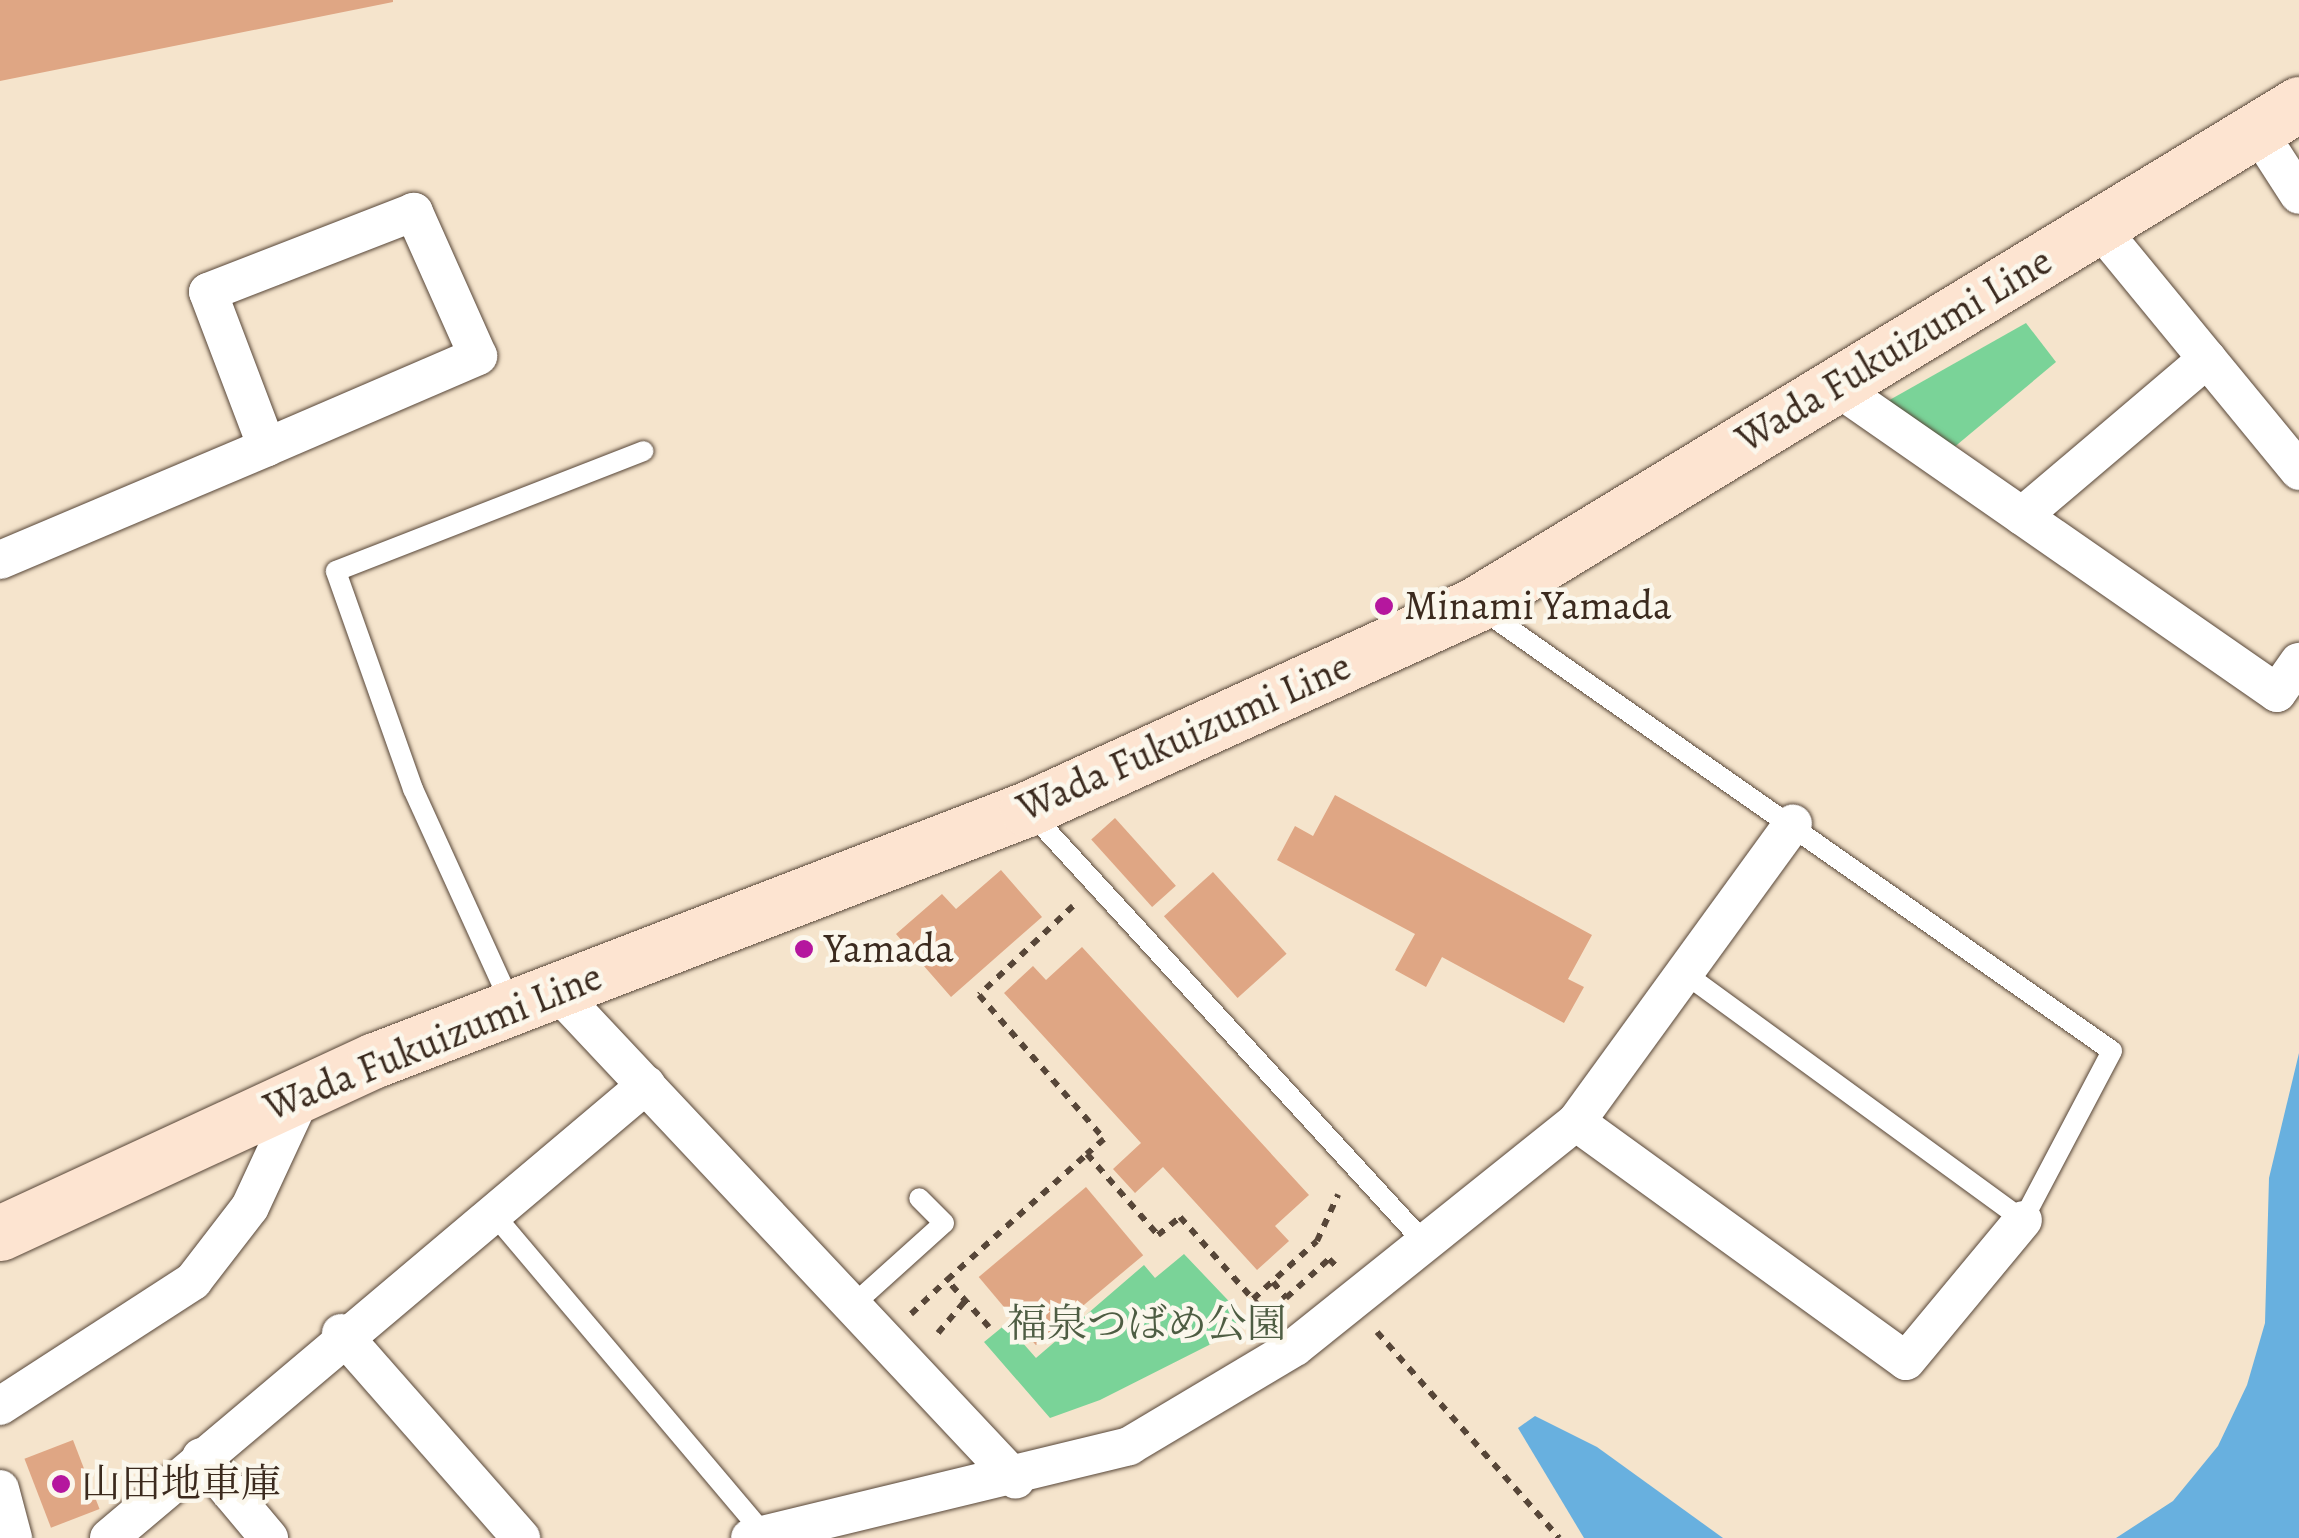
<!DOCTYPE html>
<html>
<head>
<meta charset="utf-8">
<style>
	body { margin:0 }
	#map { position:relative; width:2299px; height:1538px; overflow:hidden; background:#f5e4cc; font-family:Alegreya,"Noto Serif JP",serif }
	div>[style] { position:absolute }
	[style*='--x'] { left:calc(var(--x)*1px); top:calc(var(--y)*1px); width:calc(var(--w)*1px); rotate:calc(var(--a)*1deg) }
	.green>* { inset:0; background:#7ad398 }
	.water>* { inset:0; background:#68b0df }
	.building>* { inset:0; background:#dfa684; transform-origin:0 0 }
	.path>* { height:6px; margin-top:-3px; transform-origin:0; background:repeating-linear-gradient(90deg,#574638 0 8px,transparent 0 16px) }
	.roads { filter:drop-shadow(0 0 2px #574638) drop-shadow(0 0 2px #574638) }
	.service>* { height:20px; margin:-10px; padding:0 10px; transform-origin:10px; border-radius:10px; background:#fff }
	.minor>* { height:38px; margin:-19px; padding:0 19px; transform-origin:19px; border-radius:19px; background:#fff }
	.secondary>* { height:55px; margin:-27.5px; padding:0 27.5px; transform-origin:27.5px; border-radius:27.5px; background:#fde4d1 }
	.dots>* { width:28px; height:28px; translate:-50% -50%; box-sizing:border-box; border:5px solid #fbf7ec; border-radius:50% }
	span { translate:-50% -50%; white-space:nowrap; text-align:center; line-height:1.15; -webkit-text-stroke:9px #fbf7ec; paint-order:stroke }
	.street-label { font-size:40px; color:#3b2a1e }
	.poi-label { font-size:40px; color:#3b2a1e }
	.left { translate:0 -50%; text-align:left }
	.park-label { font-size:40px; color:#4e5d43 }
</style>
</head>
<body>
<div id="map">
	<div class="green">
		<i style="clip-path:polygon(2026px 323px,2056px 362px,1952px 449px,1886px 402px)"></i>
		<i style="clip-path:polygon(1184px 1254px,1243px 1316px,1217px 1341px,1100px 1400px,1050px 1418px,984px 1342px,1006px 1324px,1036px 1358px,1144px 1265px,1155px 1278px)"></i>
	</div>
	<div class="water">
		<i style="clip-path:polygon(2299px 1053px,2299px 1538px,2116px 1538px,2173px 1501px,2218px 1446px,2247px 1385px,2265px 1323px,2269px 1178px)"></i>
		<i style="clip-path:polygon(1535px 1416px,1597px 1447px,1723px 1538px,1584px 1538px,1518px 1428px)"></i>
	</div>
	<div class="building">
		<i style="clip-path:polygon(0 0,393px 0,393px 2px,0 81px)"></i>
		<i style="clip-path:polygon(1335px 795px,1592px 935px,1568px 979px,1584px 987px,1564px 1023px,1442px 957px,1426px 987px,1395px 970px,1415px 934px,1277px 860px,1295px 826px,1313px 836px)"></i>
		<i style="left:1115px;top:818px;width:91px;height:32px;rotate:48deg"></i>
		<i style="clip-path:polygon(1001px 870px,1042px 917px,951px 997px,896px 934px,942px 894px,956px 909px)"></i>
		<i style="left:1213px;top:872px;width:110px;height:66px;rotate:48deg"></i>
		<i style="clip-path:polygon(1082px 947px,1309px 1195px,1275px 1226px,1289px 1241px,1257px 1270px,1163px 1167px,1135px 1193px,1113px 1169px,1141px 1143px,1004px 993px,1033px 966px,1046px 980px)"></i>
		<i style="left:1086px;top:1187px;width:89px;height:140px;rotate:50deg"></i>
		<i style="left:73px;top:1440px;width:74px;height:52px;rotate:69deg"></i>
	</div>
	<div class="path">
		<i style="--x:1073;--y:906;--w:129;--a:136.6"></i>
		<i style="--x:979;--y:995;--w:191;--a:49"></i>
		<i style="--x:1104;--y:1139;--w:23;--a:139"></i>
		<i style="--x:1087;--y:1154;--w:108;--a:48.8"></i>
		<i style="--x:1158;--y:1235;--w:28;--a:-39"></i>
		<i style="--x:1180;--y:1217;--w:132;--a:48.4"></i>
		<i style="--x:1273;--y:1282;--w:21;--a:51"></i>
		<i style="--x:1286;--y:1298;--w:58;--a:-42.2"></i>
		<i style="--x:1329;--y:1259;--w:10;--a:45"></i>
		<i style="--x:1253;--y:1299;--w:86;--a:-42.2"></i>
		<i style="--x:1317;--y:1241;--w:51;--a:-65.5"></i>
		<i style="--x:911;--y:1314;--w:50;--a:-43.4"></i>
		<i style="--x:989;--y:1327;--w:63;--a:-131.8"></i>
		<i style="--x:947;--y:1280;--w:188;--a:-42"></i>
		<i style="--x:1377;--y:1332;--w:275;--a:48.5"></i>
		<i style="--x:938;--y:1333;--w:42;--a:-49.8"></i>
	</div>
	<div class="roads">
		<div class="service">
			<i style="--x:1477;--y:606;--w:775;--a:35.02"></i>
			<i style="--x:2112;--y:1051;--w:191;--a:117.8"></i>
			<i style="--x:2023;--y:1220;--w:414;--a:-143.9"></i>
			<i style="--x:1028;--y:810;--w:585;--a:47.5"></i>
			<i style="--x:511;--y:1004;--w:236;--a:-114.5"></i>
			<i style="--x:413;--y:789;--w:231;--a:-109.5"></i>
			<i style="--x:336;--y:571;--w:330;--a:-21.3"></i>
			<i style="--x:491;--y:1211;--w:423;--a:49.8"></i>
			<i style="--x:853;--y:1305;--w:122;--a:-42"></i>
			<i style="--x:944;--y:1223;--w:35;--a:-135"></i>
		</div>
		<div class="minor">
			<i style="--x:2257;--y:130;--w:77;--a:57.1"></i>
			<i style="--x:2098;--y:226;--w:317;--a:50.6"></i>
			<i style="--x:1835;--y:386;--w:538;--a:34.78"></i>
			<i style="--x:2277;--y:693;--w:38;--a:-55"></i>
			<i style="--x:2022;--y:516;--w:243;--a:-40.3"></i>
			<i style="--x:0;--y:560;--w:290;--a:-22.9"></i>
			<i style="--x:267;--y:447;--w:230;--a:-23.3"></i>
			<i style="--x:478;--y:356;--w:158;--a:-114"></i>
			<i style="--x:414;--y:212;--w:221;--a:158.8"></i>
			<i style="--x:208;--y:292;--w:166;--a:69.2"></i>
			<i style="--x:555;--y:989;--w:673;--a:46.8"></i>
			<i style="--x:1576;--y:1122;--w:407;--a:35.9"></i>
			<i style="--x:1906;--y:1361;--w:183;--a:-50.3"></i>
			<i style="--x:341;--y:1333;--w:273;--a:48.7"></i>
			<i style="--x:0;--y:1406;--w:230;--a:-32.9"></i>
			<i style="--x:193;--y:1281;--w:93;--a:-52.4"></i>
			<i style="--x:250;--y:1207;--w:126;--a:-65.1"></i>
			<i style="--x:201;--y:1457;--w:106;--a:50"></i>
			<i style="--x:0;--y:1489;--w:51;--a:75.1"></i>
			<i style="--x:109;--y:1538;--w:703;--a:-40.15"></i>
			<i style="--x:750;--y:1538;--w:390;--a:-13.6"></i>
			<i style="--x:1129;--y:1446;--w:193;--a:-30.8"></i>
			<i style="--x:1295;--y:1347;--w:360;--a:-38.7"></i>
			<i style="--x:1576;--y:1122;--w:369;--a:-54"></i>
		</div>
		<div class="secondary">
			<i style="--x:0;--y:1233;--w:413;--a:-24.8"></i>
			<i style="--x:375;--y:1060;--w:699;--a:-21.06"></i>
			<i style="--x:1027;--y:809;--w:494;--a:-24.5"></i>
			<i style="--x:1476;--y:604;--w:963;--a:-31.28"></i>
		</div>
	</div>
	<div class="dots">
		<i style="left:1384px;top:606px;background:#b5179e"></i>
		<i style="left:804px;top:949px;background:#b5179e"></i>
		<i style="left:61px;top:1484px;background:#b5179e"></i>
	</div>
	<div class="street-label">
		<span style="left:1894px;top:350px;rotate:-31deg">Wada Fukuizumi Line</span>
		<span style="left:1184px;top:737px;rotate:-24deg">Wada Fukuizumi Line</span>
		<span style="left:433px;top:1042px;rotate:-22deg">Wada Fukuizumi Line</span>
	</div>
	<div class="poi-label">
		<span class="left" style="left:1404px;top:606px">Minami Yamada</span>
		<span class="left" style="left:824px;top:949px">Yamada</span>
		<span class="left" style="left:81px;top:1484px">山田地車庫</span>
	</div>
	<div class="park-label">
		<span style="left:1147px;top:1324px">福泉つばめ公園</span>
	</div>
</div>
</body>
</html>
